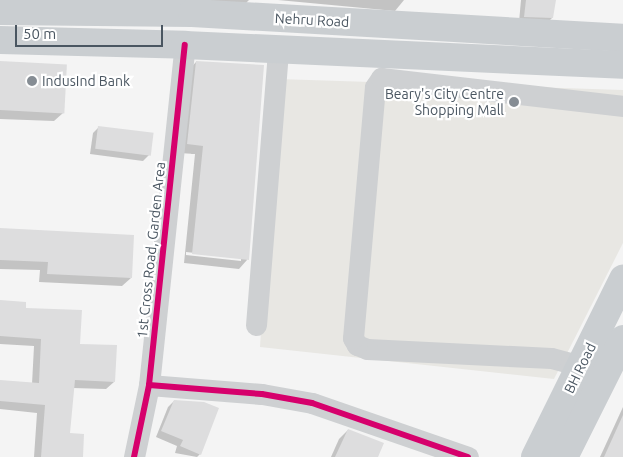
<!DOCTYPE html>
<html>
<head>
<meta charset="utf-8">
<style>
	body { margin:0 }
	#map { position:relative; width:623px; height:457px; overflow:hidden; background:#f4f4f4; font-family:Ubuntu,sans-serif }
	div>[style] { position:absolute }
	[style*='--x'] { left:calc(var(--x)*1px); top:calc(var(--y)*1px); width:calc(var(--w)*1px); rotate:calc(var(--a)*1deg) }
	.commercial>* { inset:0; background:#e8e7e3 }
	.shadow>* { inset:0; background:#0003 }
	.building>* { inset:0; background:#ddddde; transform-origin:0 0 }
	.minor>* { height:21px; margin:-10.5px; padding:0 10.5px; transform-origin:10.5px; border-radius:10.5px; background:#ced0d2 }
	.major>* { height:28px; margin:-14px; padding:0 14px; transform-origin:14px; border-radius:14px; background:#caced1 }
	.cycleway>* { height:6px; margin:-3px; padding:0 3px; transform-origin:3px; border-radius:3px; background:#d6006c }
	.dots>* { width:14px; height:14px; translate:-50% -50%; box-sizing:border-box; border:2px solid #fff; border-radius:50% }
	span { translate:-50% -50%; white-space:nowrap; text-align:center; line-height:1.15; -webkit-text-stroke:4.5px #fff; paint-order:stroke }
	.street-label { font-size:14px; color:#4a5661 }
	.poi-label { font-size:14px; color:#4a5661 }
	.left { translate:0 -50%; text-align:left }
	.right { translate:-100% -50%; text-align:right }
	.scale { position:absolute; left:15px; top:25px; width:148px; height:22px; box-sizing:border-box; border:2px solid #4a5661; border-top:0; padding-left:6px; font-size:15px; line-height:18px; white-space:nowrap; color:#4a5661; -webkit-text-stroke:4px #fff; paint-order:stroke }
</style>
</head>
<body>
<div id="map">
	<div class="commercial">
		<i style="clip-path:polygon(278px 79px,623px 90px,623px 243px,554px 379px,260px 347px)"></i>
	</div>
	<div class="shadow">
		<i style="clip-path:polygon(192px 0,249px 0,246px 3px)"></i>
		<i style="clip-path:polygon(278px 0,404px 0,395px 11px)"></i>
		<i style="clip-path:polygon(521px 0,554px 0,552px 18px,546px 24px,519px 22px)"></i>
		<i style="clip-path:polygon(0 62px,63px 113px,54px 121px,0 119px)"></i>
		<i style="clip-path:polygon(evenodd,196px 62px,247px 260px,239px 269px,184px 263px,195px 154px,179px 153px,188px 71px,196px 62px,186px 252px,241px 258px,241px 261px,186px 255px,186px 252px)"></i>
		<i style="clip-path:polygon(99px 127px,149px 155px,143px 161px,90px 154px,93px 133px)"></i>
		<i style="clip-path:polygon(0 229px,131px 278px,122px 286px,39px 282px,40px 270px,0 269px)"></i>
		<i style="clip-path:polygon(0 301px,25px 309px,79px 345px,114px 382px,106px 389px,73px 388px,69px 434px,81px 457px,34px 457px,37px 413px,0 409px,0 381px,32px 384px,34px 346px,0 344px)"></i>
		<i style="clip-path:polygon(174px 401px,200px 454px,197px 457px,175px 453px,177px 446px,156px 437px,168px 407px)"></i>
		<i style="clip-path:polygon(623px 407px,623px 457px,600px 457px)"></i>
		<i style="clip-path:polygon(348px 430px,376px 457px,331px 457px,339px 439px)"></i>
	</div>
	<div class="building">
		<i style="clip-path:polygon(526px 0,556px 0,553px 18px,524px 17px)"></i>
		<i style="left:0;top:61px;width:67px;height:49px;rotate:3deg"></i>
		<i style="clip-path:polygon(196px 61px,264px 65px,249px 260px,192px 254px,203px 146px,187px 144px)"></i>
		<i style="left:98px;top:126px;width:56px;height:23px;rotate:7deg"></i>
		<i style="clip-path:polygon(0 228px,134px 235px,132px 278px,47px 274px,48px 262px,0 260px)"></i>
		<i style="clip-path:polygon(0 300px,26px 302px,26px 308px,82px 310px,80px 344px,117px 345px,115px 382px,75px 380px,70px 433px,84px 434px,83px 457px,41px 457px,45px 405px,0 401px,0 380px,39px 383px,41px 339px,0 336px)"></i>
		<i style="clip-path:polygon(174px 400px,204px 402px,219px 408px,201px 455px,180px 446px,183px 440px,161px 431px)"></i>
		<i style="clip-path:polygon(623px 415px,623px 457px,604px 457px)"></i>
		<i style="clip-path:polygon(348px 429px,384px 443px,378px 457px,335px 457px)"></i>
	</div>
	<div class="minor">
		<i style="--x:256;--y:325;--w:276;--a:-85.4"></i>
		<i style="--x:581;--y:366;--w:31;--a:-165"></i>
		<i style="--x:551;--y:358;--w:184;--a:-177.2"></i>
		<i style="--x:367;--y:349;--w:11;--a:-158"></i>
		<i style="--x:357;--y:345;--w:8;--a:-120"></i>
		<i style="--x:353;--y:338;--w:252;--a:-85"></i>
		<i style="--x:375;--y:87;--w:11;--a:-56"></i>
		<i style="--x:381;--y:78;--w:244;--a:6.6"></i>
		<i style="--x:149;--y:385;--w:113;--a:4.6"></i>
		<i style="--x:262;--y:394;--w:51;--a:10.2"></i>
		<i style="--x:312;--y:403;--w:165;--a:19.1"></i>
		<i style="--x:134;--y:457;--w:74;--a:-78.2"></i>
		<i style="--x:149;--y:385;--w:342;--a:-84"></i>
	</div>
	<div class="major">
		<i style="--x:0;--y:11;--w:192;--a:0.6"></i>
		<i style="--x:192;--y:13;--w:432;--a:3.3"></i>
		<i style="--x:0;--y:40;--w:185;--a:1.5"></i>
		<i style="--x:185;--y:45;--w:438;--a:2.6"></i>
		<i style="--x:535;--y:457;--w:199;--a:-63.7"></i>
		<i style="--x:564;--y:457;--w:132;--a:-63.4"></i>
	</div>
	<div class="cycleway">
		<i style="--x:149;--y:385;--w:113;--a:4.6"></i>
		<i style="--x:262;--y:394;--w:51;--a:10.2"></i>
		<i style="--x:312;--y:403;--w:165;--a:19.1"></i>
		<i style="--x:134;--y:457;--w:74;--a:-78.2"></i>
		<i style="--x:149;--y:385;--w:342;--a:-84"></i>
	</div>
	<div class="dots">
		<i style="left:32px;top:81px;background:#868d94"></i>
		<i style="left:514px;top:102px;background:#868d94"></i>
	</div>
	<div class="street-label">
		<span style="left:312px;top:20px;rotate:3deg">Nehru Road</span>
		<span style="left:151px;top:250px;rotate:-84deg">1st Cross Road, Garden Area</span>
		<span style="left:580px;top:368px;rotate:-64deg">BH Road</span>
	</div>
	<div class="poi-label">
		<span class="left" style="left:42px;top:81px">IndusInd Bank</span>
		<span class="right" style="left:504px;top:102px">Beary's City Centre<br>Shopping Mall</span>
	</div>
	<div class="scale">50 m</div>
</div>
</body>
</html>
